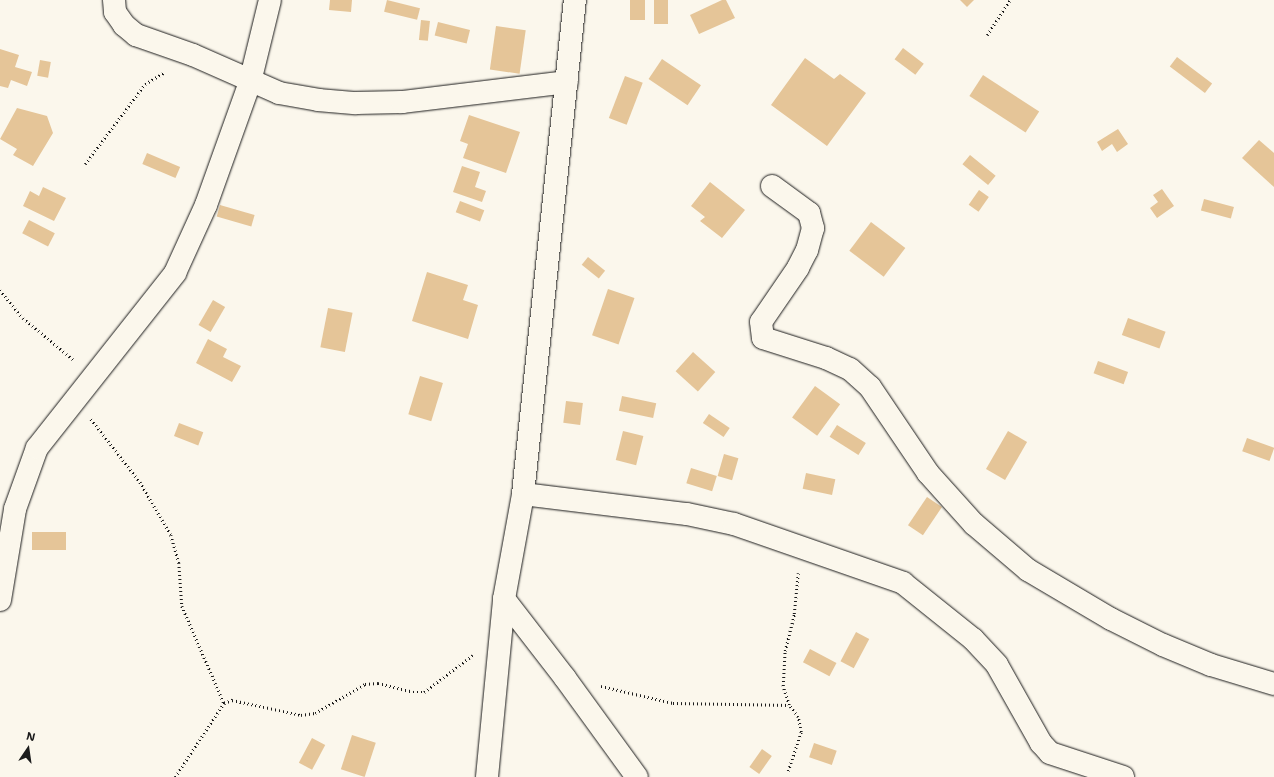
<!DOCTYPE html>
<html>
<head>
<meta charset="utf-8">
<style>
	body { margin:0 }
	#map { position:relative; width:1274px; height:777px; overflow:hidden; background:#fbf7ec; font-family:"Shantell Sans",sans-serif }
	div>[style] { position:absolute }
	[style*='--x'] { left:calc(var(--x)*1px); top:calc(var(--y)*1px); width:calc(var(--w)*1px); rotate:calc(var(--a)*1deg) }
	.building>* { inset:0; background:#e5c598; transform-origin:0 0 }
	.path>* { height:2.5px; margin-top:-1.25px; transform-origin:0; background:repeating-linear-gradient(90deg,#1c1c1c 0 1px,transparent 0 4px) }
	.roads { filter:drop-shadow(0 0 1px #1c1c1c) drop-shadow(0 0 1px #1c1c1c) }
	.minor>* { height:22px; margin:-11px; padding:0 11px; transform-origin:11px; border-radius:11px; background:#fbf7ec }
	span { translate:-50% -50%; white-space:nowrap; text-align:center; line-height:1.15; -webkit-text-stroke:3.5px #fbf7ec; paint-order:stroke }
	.north { position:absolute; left:8px; top:729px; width:40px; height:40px; -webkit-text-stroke:3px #fbf7ec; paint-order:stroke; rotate:13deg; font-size:11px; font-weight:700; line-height:16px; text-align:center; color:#1c1c1c }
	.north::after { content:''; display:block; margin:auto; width:14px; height:18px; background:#1c1c1c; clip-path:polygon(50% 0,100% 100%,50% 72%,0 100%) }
</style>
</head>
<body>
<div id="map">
	<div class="building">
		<i style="clip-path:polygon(330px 0,352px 0,351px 12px,329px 10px)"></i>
		<i style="left:387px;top:0;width:34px;height:12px;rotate:14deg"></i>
		<i style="left:630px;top:0;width:15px;height:20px"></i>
		<i style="left:654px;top:0;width:14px;height:24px"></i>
		<i style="clip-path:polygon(722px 0,726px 0,735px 18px,699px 34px,690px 15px)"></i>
		<i style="clip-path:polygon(960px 0,974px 0,967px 7px)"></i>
		<i style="left:421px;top:20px;width:9px;height:20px;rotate:6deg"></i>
		<i style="left:438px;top:22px;width:33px;height:14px;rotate:14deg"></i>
		<i style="left:496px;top:26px;width:30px;height:44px;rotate:8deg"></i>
		<i style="left:903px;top:48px;width:26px;height:14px;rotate:37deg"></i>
		<i style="clip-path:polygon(0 49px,19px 55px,15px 67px,32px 72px,27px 86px,11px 80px,8px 88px,0 86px)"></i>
		<i style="left:1177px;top:57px;width:44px;height:12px;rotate:37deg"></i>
		<i style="clip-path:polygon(805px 58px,834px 79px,840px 74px,866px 93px,827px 146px,771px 105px)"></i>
		<i style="left:662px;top:59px;width:47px;height:24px;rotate:34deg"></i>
		<i style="left:40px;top:60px;width:11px;height:16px;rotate:10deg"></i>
		<i style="left:983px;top:75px;width:67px;height:25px;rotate:33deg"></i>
		<i style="left:625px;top:76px;width:19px;height:45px;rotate:21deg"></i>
		<i style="clip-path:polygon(17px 108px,47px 116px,53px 133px,33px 166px,13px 155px,17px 149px,0 139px)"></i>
		<i style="clip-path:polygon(469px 115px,520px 132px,506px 173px,463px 158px,468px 144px,460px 141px)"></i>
		<i style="clip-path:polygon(1118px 129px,1128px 144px,1117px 152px,1112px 144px,1102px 151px,1097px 142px)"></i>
		<i style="clip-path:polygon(1259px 140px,1274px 153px,1274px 187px,1242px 158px)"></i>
		<i style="left:147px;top:153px;width:36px;height:12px;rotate:23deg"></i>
		<i style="left:970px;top:155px;width:33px;height:12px;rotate:39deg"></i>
		<i style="clip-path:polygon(462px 166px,480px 172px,475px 187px,486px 191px,482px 202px,453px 192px)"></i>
		<i style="clip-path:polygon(710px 182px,745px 210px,722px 238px,700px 221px,705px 217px,691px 206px)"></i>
		<i style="clip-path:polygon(43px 187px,66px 198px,54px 221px,23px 206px,30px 191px,39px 196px)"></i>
		<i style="clip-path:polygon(1162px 189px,1174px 206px,1157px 218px,1150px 208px,1158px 202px,1153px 195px)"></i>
		<i style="left:979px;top:190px;width:12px;height:18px;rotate:35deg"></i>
		<i style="left:1204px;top:199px;width:31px;height:12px;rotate:15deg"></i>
		<i style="left:460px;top:201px;width:26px;height:12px;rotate:21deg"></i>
		<i style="left:220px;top:205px;width:36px;height:12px;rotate:16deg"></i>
		<i style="left:29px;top:220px;width:29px;height:15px;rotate:27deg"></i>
		<i style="left:871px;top:222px;width:43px;height:36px;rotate:37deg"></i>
		<i style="left:588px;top:257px;width:22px;height:10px;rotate:39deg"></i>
		<i style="clip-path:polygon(427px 272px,468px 285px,463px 300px,478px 305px,468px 339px,412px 321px)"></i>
		<i style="left:608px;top:289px;width:28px;height:49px;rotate:19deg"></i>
		<i style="left:213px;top:300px;width:14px;height:29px;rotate:30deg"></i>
		<i style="left:328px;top:308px;width:25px;height:40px;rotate:11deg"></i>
		<i style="left:1128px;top:318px;width:40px;height:18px;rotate:20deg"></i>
		<i style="clip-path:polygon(208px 339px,227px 349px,223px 357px,241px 366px,232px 382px,196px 363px)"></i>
		<i style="left:693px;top:352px;width:30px;height:26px;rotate:42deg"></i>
		<i style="left:1098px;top:361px;width:32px;height:13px;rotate:20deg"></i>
		<i style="left:420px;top:376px;width:24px;height:40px;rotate:17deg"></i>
		<i style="left:815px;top:386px;width:31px;height:39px;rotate:36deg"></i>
		<i style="left:622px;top:396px;width:35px;height:15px;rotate:12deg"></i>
		<i style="left:566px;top:401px;width:17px;height:22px;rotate:7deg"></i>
		<i style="left:709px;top:414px;width:25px;height:11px;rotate:34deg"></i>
		<i style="left:179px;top:423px;width:26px;height:14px;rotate:21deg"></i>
		<i style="left:837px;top:425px;width:34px;height:14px;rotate:32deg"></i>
		<i style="left:623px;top:431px;width:21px;height:30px;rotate:14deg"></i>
		<i style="left:1008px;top:431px;width:22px;height:44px;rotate:30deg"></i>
		<i style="left:1247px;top:438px;width:29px;height:14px;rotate:20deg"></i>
		<i style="left:724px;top:454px;width:15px;height:23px;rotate:16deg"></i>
		<i style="left:691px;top:468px;width:27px;height:16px;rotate:17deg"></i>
		<i style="left:806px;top:473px;width:30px;height:16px;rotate:12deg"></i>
		<i style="left:927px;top:497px;width:18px;height:34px;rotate:34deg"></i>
		<i style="left:32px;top:532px;width:34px;height:18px"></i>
		<i style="left:856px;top:632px;width:15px;height:33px;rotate:28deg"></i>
		<i style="left:810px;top:649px;width:30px;height:15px;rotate:28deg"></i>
		<i style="left:352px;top:735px;width:25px;height:36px;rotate:18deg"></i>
		<i style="left:312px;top:738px;width:15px;height:28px;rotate:28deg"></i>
		<i style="left:814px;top:743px;width:24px;height:15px;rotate:19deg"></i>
		<i style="left:762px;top:749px;width:12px;height:22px;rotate:35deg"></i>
	</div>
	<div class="path">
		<i style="--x:987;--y:35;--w:42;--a:-56.7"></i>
		<i style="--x:85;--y:164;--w:100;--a:-53.1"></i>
		<i style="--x:145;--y:84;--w:23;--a:-31"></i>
		<i style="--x:0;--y:290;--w:36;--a:51"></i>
		<i style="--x:23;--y:318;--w:67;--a:39.6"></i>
		<i style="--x:91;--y:419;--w:80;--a:52.1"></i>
		<i style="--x:140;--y:482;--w:61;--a:59.7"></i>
		<i style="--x:171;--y:535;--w:29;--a:74"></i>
		<i style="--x:179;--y:563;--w:43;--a:86"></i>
		<i style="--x:182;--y:606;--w:106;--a:66.6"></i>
		<i style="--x:601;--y:686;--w:74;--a:13.3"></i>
		<i style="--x:673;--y:703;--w:116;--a:1"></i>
		<i style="--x:788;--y:771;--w:41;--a:-71.6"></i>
		<i style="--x:801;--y:732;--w:15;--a:-101"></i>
		<i style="--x:798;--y:717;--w:15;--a:-127"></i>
		<i style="--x:789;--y:705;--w:20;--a:-108"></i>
		<i style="--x:783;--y:686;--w:35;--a:-87"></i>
		<i style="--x:785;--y:651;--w:38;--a:-76"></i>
		<i style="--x:794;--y:614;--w:41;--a:-84.4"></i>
		<i style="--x:175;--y:777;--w:89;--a:-56.5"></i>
		<i style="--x:224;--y:703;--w:9;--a:-21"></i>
		<i style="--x:232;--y:700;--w:71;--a:12.3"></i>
		<i style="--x:301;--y:715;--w:14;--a:-8"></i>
		<i style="--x:315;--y:713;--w:58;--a:-30.1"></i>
		<i style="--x:365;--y:684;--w:13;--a:-4"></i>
		<i style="--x:378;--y:683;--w:36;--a:14"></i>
		<i style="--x:413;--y:692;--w:11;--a:0"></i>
		<i style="--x:424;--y:692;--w:61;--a:-37.1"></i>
	</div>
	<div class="roads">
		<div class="minor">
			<i style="--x:114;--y:0;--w:12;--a:85"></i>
			<i style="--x:115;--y:12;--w:16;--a:55"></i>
			<i style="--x:124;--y:25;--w:16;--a:40"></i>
			<i style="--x:136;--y:35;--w:60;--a:19.3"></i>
			<i style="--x:193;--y:55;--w:94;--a:23.8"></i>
			<i style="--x:279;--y:93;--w:40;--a:10"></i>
			<i style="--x:318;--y:100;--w:38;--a:5"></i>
			<i style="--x:356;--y:103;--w:46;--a:-1.2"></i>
			<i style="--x:402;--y:102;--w:166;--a:-6.9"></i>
			<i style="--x:772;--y:186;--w:46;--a:36.1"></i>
			<i style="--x:809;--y:213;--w:16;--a:75"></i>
			<i style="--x:813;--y:228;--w:23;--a:105"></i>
			<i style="--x:807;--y:250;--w:20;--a:117"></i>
			<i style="--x:798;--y:268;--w:65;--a:124.4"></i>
			<i style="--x:761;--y:322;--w:16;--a:83"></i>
			<i style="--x:763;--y:338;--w:66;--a:17.6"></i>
			<i style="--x:826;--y:358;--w:26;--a:25"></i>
			<i style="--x:850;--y:369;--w:27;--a:42"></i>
			<i style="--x:870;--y:387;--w:104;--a:56"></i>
			<i style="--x:928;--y:473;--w:69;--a:48"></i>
			<i style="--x:974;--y:524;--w:71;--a:40.4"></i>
			<i style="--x:1028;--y:570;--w:96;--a:30.6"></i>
			<i style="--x:1111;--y:619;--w:58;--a:26.6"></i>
			<i style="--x:1163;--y:645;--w:52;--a:22.6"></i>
			<i style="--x:1211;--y:665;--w:66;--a:16.8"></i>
			<i style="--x:523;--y:494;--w:165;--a:7"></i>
			<i style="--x:687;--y:514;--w:48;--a:12"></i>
			<i style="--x:734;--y:524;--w:179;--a:19.2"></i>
			<i style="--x:903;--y:583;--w:90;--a:38.7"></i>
			<i style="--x:973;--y:639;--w:35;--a:47"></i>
			<i style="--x:997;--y:665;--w:90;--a:60.6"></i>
			<i style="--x:1041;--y:743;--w:13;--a:48"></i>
			<i style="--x:1050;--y:753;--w:77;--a:18.2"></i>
			<i style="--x:504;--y:599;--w:100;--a:52.3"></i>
			<i style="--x:565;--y:678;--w:122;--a:54"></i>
			<i style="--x:0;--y:600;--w:92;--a:-80.6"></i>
			<i style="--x:15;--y:509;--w:65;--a:-70.2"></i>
			<i style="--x:37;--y:448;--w:223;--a:-51.7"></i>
			<i style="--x:175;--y:273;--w:75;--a:-65.5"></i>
			<i style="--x:206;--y:205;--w:131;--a:-70.3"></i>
			<i style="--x:250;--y:82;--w:84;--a:-76.3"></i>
			<i style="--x:487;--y:777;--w:179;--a:-84.5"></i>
			<i style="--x:504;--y:599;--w:107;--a:-79.7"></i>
			<i style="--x:523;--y:494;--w:497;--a:-84"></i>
		</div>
	</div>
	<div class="north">N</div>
</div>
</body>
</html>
